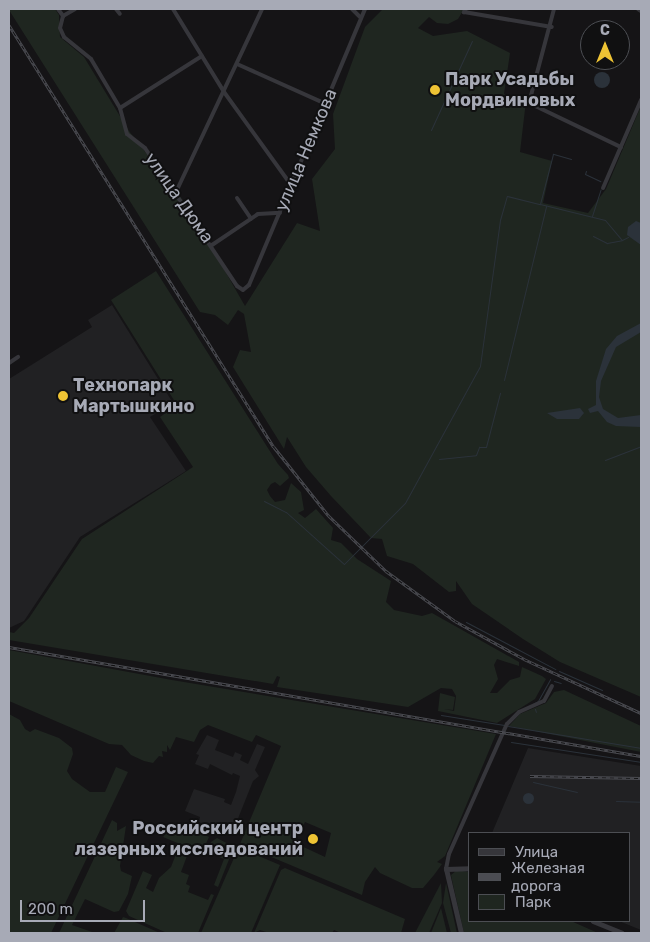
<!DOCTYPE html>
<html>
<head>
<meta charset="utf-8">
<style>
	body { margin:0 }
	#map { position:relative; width:650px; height:942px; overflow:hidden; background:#151416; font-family:Rubik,sans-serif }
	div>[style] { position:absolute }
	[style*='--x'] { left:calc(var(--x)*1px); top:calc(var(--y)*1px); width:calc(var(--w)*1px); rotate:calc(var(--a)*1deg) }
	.built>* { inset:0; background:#212123 }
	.green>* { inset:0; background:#1f2620 }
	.water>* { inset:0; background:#2b323a }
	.round { border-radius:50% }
	.stream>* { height:1px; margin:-0.5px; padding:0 0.5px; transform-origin:0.5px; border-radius:0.5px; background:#2b323a }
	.minor>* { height:4px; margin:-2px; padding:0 2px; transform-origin:2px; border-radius:2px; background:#36363b }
	.tertiary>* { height:4.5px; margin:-2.25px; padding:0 2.25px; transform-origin:2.25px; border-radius:2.25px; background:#36363b }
	.rail>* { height:3px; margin-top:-1.5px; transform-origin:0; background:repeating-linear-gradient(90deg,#101011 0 4px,#4b4c52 0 8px); box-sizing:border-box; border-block:1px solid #4b4c52 }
	.dots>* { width:14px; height:14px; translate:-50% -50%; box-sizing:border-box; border:2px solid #101011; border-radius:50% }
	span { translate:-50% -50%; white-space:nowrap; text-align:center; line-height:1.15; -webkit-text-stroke:4px #101011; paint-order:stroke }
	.poi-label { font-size:18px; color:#a7aab6; font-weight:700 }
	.left { translate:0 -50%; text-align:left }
	.right { translate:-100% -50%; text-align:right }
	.street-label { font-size:18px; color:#a7aab6 }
	.frame { position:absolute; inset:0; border:10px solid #a7aab6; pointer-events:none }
	.legend { position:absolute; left:468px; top:832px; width:162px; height:90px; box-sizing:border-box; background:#101011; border:1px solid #4c4e53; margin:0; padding:6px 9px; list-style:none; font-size:15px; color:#a7aab6 }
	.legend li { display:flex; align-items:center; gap:10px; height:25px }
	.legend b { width:25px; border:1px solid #4c4e53 }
	.north { position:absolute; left:580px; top:20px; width:50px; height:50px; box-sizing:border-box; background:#101011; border:1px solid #4c4e53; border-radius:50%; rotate:0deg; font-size:14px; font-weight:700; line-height:20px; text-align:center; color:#a7aab6 }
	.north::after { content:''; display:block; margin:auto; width:18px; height:22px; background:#eec334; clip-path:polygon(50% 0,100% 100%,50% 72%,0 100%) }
	.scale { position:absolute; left:20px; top:900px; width:125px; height:22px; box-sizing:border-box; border:2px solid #a7aab6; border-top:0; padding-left:6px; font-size:15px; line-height:18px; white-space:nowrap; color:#a7aab6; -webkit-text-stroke:4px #101011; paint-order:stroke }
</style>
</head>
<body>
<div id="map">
	<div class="built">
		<i style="clip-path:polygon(112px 305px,173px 403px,150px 417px,186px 471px,80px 537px,24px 621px,9px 628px,9px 379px,92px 327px,88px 320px)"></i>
		<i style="clip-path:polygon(207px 735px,219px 740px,215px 750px,233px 757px,235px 752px,242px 755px,240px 760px,248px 764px,257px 744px,265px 747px,255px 770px,259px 776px,253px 781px,235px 826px,226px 822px,223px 828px,210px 823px,209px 826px,199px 822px,200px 817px,185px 811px,194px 789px,225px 799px,224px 802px,231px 805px,236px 792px,240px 776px,233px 773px,232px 775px,210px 764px,208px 769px,195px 764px,199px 755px,196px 754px)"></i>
		<i style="clip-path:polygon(528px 748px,641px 766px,641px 930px,619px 921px,629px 921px,629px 833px,492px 833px)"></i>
	</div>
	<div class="green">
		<i style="clip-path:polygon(55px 9px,59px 15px,60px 37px,84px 57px,129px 131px,189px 208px,245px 306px,297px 223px,320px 231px,312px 179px,335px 149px,333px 114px,365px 27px,383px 9px,464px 9px,458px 19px,448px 24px,437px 23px,429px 17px,418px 28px,433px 36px,467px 31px,510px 53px,504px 94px,526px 101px,520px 152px,552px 161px,543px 203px,588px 213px,606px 189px,641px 106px,641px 697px,560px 662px,523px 639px,472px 604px,456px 581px,456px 591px,449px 592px,413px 564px,387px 556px,382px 539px,371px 538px,331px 496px,306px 467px,287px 437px,284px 449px,233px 367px,240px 350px,251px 352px,244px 314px,238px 310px,228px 325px,215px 315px,200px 312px,9px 10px)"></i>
		<i style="clip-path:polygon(156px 271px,278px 464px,288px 475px,289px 478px,280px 486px,275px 482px,271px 484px,267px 490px,270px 496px,275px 502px,285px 500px,291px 483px,301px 492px,304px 510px,298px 513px,305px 518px,316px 509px,333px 528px,331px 540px,341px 543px,357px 559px,391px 581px,386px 602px,394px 610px,422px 616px,432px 613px,519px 662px,519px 666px,497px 659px,494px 665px,498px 679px,490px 693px,497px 693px,510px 680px,520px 677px,522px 667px,542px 676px,546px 679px,535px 699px,497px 723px,438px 711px,440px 693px,455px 697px,453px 710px,444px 709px,454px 711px,456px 696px,452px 689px,441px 688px,408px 707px,277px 687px,280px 677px,277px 676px,273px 684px,9px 640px,9px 632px,14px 633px,29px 618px,82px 539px,193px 467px,160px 417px,177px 405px,111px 300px)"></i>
		<i style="clip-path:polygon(evenodd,9px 650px,172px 680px,496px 734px,445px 856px,437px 862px,442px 864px,434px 875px,423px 888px,412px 888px,380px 873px,375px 867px,365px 882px,362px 895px,240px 844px,281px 746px,256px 735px,252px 742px,208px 725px,200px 730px,194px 742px,176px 737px,170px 750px,167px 745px,167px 752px,162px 751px,163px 757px,159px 756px,153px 763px,144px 761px,131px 755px,122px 745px,109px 744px,9px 701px,9px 650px,305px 822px,331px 833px,325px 857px,295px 843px,305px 822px)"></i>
		<i style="clip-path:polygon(564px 690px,641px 726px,641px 752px,509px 726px,520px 714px,546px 703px,554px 692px)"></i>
		<i style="clip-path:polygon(9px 714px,20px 720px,25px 729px,30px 732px,35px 729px,59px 738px,72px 748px,73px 754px,67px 771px,72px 779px,90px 792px,105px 792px,116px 767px,128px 772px,51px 933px,9px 933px)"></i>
		<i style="clip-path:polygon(112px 820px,117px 823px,117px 831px,126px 826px,120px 866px,121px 871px,132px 876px,128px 894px,119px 911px,114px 912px,85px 899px,72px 925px,95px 933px,59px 933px)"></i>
		<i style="clip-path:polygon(175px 823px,185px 823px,209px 837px,202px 852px,190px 848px,181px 872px,189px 875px,186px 884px,190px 886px,188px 892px,208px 900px,211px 894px,214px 895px,198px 933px,167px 933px,129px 916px,126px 911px,143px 871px,152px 875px,146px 888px,153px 892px,159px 878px,171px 867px,180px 844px,163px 837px)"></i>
		<i style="clip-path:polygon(217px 838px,234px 847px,218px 887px,214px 885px,224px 859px,207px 852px,211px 842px)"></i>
		<i style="clip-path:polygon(242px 849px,280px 865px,251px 933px,201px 933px,237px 851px)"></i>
		<i style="clip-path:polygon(285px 868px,405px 919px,401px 933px,341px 933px,334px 930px,332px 933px,269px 933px,260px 930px,254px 933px,281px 870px)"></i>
		<i style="clip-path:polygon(457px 870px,469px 872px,469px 921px,571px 921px,598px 933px,464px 933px,452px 880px,451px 875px)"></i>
		<i style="clip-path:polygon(441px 883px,442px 903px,429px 933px,415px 933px)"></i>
		<i style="clip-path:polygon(446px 883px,448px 892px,457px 933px,451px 933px,443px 903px)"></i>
		<i style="clip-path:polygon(441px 908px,447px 933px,431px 933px)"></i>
		<i style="clip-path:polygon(123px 917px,126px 918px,160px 933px,114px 933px)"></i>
	</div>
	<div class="water">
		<i class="round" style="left:594px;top:72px;width:16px;height:16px"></i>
		<i style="clip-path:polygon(636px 221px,641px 223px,641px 245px,627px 235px,628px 227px)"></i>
		<i style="clip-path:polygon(641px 323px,641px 332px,616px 347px,601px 381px,599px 397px,603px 409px,618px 418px,641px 415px,641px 427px,616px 426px,607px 422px,598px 411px,590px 413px,588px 409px,596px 405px,596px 381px,606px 349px,617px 336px)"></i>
		<i style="clip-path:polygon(580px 408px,584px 413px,579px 419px,557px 419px,547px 413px)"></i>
		<i class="round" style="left:522.5px;top:792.5px;width:11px;height:11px"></i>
	</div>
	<div class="stream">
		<i style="--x:431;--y:130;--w:98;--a:-65.3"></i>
		<i style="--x:571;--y:159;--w:19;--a:-164"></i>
		<i style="--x:553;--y:154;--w:52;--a:104.6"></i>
		<i style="--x:540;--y:204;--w:67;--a:13.8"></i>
		<i style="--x:605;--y:220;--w:26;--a:50"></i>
		<i style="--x:622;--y:240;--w:7;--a:-27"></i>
		<i style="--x:586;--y:171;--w:3;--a:108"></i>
		<i style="--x:585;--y:174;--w:17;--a:25"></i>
		<i style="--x:592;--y:216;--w:28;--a:-72"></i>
		<i style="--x:593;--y:236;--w:16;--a:27"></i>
		<i style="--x:607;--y:243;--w:15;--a:-11"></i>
		<i style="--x:504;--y:380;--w:179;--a:-76.4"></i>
		<i style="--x:439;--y:459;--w:37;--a:-6"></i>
		<i style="--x:476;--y:455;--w:9;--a:-69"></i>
		<i style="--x:479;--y:447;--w:7;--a:0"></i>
		<i style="--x:486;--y:447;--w:56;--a:-75.5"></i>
		<i style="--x:605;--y:460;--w:39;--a:-21"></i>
		<i style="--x:264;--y:501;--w:25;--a:27"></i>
		<i style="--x:286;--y:512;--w:78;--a:41.9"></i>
		<i style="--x:344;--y:564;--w:86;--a:-45"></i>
		<i style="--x:405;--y:503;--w:156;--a:-61.3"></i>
		<i style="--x:480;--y:366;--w:147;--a:-82.2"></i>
		<i style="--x:500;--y:220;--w:25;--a:-74"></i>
		<i style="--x:507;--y:196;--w:34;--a:14"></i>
		<i style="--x:466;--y:622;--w:101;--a:27.8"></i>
		<i style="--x:559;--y:671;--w:47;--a:23.8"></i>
		<i style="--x:554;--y:681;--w:7;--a:16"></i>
		<i style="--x:533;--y:704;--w:6;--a:-31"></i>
		<i style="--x:538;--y:701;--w:25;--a:-61"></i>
		<i style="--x:535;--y:709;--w:3;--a:72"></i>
		<i style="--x:441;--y:715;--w:64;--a:9"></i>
		<i style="--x:508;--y:726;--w:135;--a:9.4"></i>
		<i style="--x:511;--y:742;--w:132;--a:8.7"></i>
		<i style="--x:533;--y:782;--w:45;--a:12.8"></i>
		<i style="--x:616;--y:801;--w:25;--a:2"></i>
	</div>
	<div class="minor">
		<i style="--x:58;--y:9;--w:9;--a:54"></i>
		<i style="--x:63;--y:16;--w:12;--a:104"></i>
		<i style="--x:60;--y:28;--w:10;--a:66"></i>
		<i style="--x:64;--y:37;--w:35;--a:39"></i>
		<i style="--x:91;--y:59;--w:57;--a:59.4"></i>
		<i style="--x:120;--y:108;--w:27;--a:75"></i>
		<i style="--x:127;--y:134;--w:23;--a:38"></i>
		<i style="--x:145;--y:148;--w:166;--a:56.3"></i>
		<i style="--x:237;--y:286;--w:7;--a:34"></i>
		<i style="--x:243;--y:290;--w:8;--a:-40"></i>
		<i style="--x:249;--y:285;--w:299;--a:-67.2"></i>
		<i style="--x:116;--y:9;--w:6;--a:51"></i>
		<i style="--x:173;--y:9;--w:97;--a:58.4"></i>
		<i style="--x:224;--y:92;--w:115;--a:54.2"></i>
		<i style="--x:352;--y:9;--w:11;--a:45"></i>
		<i style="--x:466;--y:9;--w:4;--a:124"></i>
		<i style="--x:464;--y:12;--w:89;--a:9.7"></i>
		<i style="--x:554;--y:9;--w:97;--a:104.9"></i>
		<i style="--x:529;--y:103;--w:102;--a:25.6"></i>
		<i style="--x:638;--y:9;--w:4;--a:34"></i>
		<i style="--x:63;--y:16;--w:14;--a:-30"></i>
		<i style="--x:237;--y:64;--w:98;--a:24.2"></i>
		<i style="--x:120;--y:108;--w:97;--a:-32.4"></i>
		<i style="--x:603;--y:188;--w:96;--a:-66.6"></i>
		<i style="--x:176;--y:192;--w:202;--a:-64.8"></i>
		<i style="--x:237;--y:198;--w:25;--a:56"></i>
		<i style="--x:212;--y:245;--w:55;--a:-34"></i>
		<i style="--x:258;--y:214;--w:22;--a:-3"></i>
		<i style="--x:9;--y:363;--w:11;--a:-34"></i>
		<i style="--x:446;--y:869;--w:15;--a:-79"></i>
		<i style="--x:449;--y:854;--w:142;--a:-66"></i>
		<i style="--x:507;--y:724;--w:17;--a:-45"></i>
		<i style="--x:519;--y:712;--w:27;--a:-24"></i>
		<i style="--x:544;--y:701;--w:17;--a:-62"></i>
	</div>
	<div class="tertiary">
		<i style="--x:593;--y:921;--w:31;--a:22"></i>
		<i style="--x:461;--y:933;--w:66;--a:-103.2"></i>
		<i style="--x:446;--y:869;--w:23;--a:-2"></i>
	</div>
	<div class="rail">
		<i style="--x:9;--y:25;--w:498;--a:57.9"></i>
		<i style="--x:274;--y:447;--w:87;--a:51.5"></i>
		<i style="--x:328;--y:515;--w:81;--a:44"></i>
		<i style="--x:386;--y:571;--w:85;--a:35.9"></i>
		<i style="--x:455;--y:621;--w:79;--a:28.8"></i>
		<i style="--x:524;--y:659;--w:129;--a:24.8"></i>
		<i style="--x:9;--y:647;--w:641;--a:9.79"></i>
		<i style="--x:530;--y:776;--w:111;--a:1"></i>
	</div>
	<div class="dots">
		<i style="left:435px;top:90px;background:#eec334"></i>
		<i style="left:63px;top:396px;background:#eec334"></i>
		<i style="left:313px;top:839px;background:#eec334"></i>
	</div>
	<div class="poi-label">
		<span class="left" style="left:445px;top:90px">Парк Усадьбы<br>Мордвиновых</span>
		<span class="left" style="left:73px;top:396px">Технопарк<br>Мартышкино</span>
		<span class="right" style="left:303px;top:839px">Российский центр<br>лазерных исследований</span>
	</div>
	<div class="street-label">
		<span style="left:306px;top:150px;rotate:-67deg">улица Немкова</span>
		<span style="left:179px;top:198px;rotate:55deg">улица Дюма</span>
	</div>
	<div class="frame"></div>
	<ul class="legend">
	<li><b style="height:6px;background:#36363b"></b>Улица</li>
	<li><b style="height:6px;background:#4b4c52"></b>Железная дорога</li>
	<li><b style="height:14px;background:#1f2620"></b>Парк</li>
	</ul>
	<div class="north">С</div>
	<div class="scale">200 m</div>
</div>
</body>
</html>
